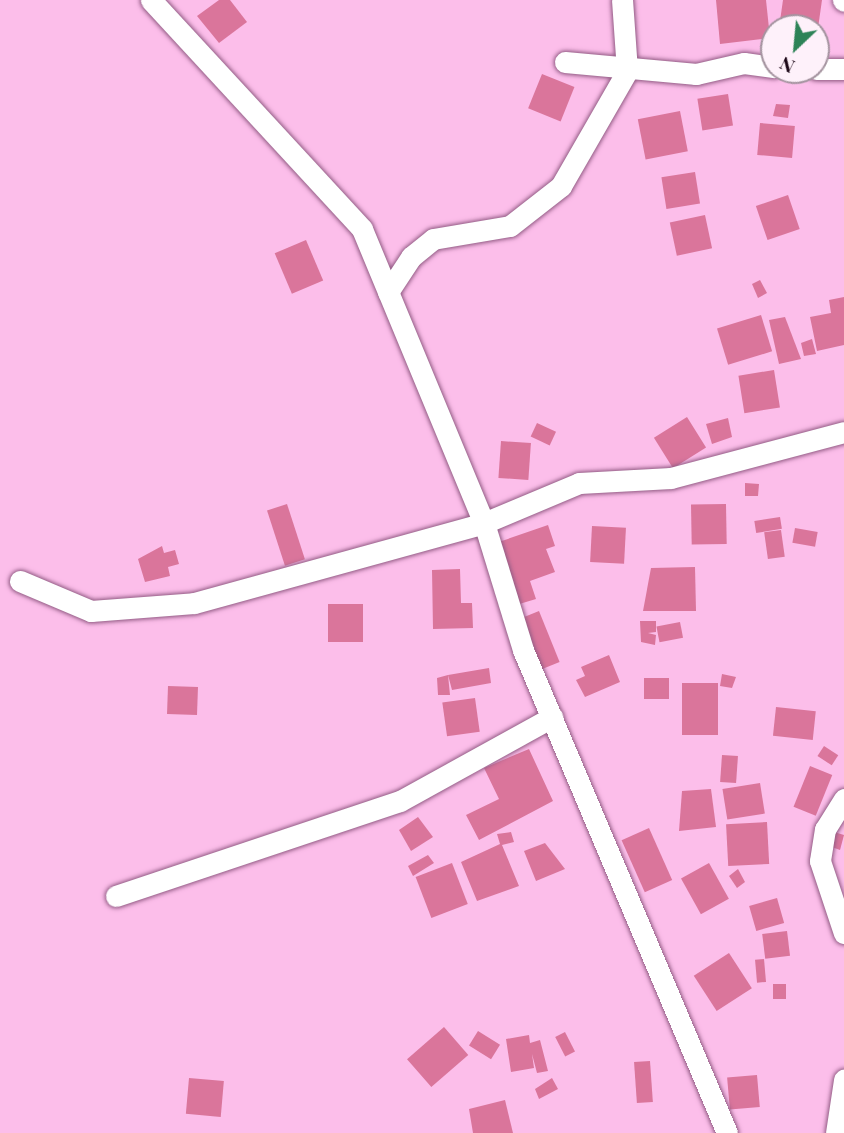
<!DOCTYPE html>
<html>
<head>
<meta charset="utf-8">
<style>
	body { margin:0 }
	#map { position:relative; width:844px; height:1133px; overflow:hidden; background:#fcbeea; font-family:"Playfair Display",serif }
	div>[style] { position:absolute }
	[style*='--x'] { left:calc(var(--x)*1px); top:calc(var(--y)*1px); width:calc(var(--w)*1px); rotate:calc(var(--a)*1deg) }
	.building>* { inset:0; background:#da759b; transform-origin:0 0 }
	.roads { filter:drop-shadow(0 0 2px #935c85) drop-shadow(0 0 2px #935c85) }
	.minor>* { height:21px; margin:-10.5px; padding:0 10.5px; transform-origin:10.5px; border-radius:10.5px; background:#fff }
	span { translate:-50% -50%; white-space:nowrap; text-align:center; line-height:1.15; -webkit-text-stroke:5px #fef1fa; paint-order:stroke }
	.north { position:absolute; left:760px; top:14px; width:70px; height:70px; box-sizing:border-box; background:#fef1fa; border:2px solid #a4939f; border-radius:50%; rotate:206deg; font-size:19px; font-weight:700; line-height:28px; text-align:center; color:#1c0717 }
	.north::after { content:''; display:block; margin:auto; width:24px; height:32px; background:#2d8357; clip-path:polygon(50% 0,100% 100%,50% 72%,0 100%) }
</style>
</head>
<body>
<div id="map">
	<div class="building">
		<i style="clip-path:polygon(219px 0,230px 0,247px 22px,219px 43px,197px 16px)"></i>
		<i style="clip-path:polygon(716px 0,766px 0,770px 38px,720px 44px)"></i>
		<i style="clip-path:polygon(783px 0,822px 0,818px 28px,779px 28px)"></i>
		<i style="left:542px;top:74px;width:35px;height:37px;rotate:22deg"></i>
		<i style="left:728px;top:94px;width:32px;height:31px;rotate:81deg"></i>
		<i style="clip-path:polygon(776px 104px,790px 105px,788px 118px,773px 116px)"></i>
		<i style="left:680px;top:111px;width:41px;height:43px;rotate:79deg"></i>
		<i style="left:760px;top:123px;width:35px;height:32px;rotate:5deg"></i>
		<i style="left:695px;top:172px;width:32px;height:34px;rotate:81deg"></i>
		<i style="left:788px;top:195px;width:36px;height:34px;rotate:71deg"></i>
		<i style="left:705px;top:215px;width:34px;height:36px;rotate:78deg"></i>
		<i style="left:306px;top:240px;width:44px;height:34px;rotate:67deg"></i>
		<i style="clip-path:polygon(760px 280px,767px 293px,758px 298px,752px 284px)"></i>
		<i style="clip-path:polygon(844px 297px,844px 345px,817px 351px,810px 317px,831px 313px,829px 300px)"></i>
		<i style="left:761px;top:315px;width:38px;height:46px;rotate:73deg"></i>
		<i style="clip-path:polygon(785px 317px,801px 359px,779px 364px,769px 320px)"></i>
		<i style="clip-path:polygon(812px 339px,816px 354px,804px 356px,801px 343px)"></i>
		<i style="left:774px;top:370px;width:38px;height:36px;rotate:81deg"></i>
		<i style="left:687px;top:417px;width:36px;height:39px;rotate:58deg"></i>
		<i style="clip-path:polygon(728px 418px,732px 437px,712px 444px,706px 424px)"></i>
		<i style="left:537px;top:423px;width:21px;height:15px;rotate:25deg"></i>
		<i style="left:501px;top:441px;width:30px;height:37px;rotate:4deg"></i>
		<i style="clip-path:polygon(745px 483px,759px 484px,758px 496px,745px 496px)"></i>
		<i style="left:287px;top:504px;width:58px;height:21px;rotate:72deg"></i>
		<i style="left:726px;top:504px;width:40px;height:35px;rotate:89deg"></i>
		<i style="left:780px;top:517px;width:12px;height:26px;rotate:81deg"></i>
		<i style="clip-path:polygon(548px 525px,555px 546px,546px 549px,555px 572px,530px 581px,536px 599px,516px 605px,493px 544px)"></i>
		<i style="left:592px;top:526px;width:34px;height:36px;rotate:3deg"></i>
		<i style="left:795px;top:528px;width:23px;height:15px;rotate:10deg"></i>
		<i style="left:781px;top:530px;width:27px;height:17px;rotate:82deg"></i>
		<i style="clip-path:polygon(162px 546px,164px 553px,175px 550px,179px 564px,168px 567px,170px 576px,145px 582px,138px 559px)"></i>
		<i style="clip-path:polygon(695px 567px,696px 611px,643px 611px,651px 568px)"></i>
		<i style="clip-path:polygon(460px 569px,461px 603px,472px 603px,473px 628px,433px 629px,432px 570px)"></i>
		<i style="left:328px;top:604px;width:35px;height:38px"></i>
		<i style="left:539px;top:611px;width:55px;height:20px;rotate:68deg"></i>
		<i style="clip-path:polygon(640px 621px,656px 621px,656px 632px,648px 633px,656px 635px,655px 645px,641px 642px)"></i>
		<i style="left:680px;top:622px;width:16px;height:24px;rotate:79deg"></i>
		<i style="clip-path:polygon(609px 655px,620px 682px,585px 697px,576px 680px,585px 676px,581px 667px)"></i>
		<i style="clip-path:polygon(489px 668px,491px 683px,452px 690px,448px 675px,450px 695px,438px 695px,437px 678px,448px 675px)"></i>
		<i style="clip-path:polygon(722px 674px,736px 677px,732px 688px,720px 686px)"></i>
		<i style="left:669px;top:678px;width:21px;height:25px;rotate:90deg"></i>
		<i style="left:682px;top:683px;width:36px;height:52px"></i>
		<i style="left:168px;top:686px;width:30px;height:28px;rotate:2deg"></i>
		<i style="left:475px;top:698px;width:34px;height:33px;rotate:82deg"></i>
		<i style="left:776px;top:707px;width:40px;height:29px;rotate:6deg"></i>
		<i style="left:824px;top:746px;width:17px;height:12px;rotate:33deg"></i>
		<i style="clip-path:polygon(529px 749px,553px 801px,479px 840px,466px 815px,499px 799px,484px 768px)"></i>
		<i style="left:722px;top:755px;width:16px;height:27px;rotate:4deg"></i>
		<i style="left:810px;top:766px;width:24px;height:44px;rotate:22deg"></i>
		<i style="left:760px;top:783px;width:31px;height:38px;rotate:81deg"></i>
		<i style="clip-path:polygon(711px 789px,716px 827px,679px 831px,682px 791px)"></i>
		<i style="clip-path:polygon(418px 817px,433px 837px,411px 851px,399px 830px)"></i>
		<i style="left:767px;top:822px;width:42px;height:41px;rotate:87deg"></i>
		<i style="left:649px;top:828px;width:57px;height:30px;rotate:66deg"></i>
		<i style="clip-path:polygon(511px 832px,514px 842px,502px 845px,519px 886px,477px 901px,461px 862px,500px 844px,497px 834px)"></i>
		<i style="clip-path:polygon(834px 832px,844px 835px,840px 850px,829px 846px)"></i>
		<i style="clip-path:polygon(545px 843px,565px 869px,536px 881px,524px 851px)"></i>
		<i style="clip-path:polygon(428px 855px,434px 863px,413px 876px,408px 866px)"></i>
		<i style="left:452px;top:863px;width:44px;height:39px;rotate:69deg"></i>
		<i style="left:709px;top:863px;width:41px;height:32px;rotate:61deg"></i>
		<i style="clip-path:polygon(738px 869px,745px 882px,737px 888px,729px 876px)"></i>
		<i style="left:777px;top:898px;width:26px;height:29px;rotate:74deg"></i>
		<i style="left:787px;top:931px;width:25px;height:25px;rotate:83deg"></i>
		<i style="left:729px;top:953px;width:42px;height:42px;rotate:57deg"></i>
		<i style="left:764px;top:959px;width:23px;height:9px;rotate:85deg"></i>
		<i style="left:773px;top:984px;width:13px;height:15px"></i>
		<i style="left:444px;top:1027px;width:37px;height:49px;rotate:49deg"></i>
		<i style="left:478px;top:1031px;width:26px;height:17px;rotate:32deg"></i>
		<i style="left:565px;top:1032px;width:22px;height:11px;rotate:63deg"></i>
		<i style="clip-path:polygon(529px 1035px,530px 1043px,540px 1040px,548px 1071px,537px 1073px,532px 1054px,534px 1068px,511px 1072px,506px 1039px)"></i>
		<i style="left:650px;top:1061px;width:41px;height:16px;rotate:86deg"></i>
		<i style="left:757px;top:1075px;width:32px;height:30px;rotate:85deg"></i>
		<i style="left:189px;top:1078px;width:35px;height:36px;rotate:5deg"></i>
		<i style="clip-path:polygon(552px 1078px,558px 1089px,539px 1099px,535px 1089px)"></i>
		<i style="clip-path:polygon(505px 1100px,513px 1133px,473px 1133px,469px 1109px)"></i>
	</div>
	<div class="roads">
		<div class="minor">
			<i style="--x:151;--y:0;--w:311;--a:47.3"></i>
			<i style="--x:362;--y:229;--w:318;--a:67.5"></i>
			<i style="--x:484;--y:523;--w:133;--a:72.9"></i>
			<i style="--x:523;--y:650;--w:524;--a:67.1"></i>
			<i style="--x:843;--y:0;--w:1;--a:45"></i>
			<i style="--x:565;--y:62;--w:132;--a:5.2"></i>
			<i style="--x:696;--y:74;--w:49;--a:-12.9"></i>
			<i style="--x:744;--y:63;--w:30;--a:8"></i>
			<i style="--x:816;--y:69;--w:28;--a:0"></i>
			<i style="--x:388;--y:292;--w:42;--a:-56.7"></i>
			<i style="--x:411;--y:257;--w:28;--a:-39"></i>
			<i style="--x:433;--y:239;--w:78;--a:-9.6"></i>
			<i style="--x:510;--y:226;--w:65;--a:-38.1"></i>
			<i style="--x:561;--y:186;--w:133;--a:-60.1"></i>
			<i style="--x:627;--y:71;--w:71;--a:-94"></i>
			<i style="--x:20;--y:581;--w:77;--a:22.9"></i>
			<i style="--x:91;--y:611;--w:103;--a:-4.4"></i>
			<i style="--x:194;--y:603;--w:301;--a:-15.4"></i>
			<i style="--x:484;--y:523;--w:103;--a:-22.8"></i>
			<i style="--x:579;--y:483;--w:92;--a:-3.1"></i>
			<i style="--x:671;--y:478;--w:179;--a:-14.9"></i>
			<i style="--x:844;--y:799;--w:36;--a:122"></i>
			<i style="--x:825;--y:829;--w:32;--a:99"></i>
			<i style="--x:820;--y:861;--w:76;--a:71.6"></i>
			<i style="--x:116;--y:896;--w:299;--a:-18.5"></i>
			<i style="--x:400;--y:801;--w:174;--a:-28.9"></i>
			<i style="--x:836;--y:1133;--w:54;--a:-81.4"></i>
		</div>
	</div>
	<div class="north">N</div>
</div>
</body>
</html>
